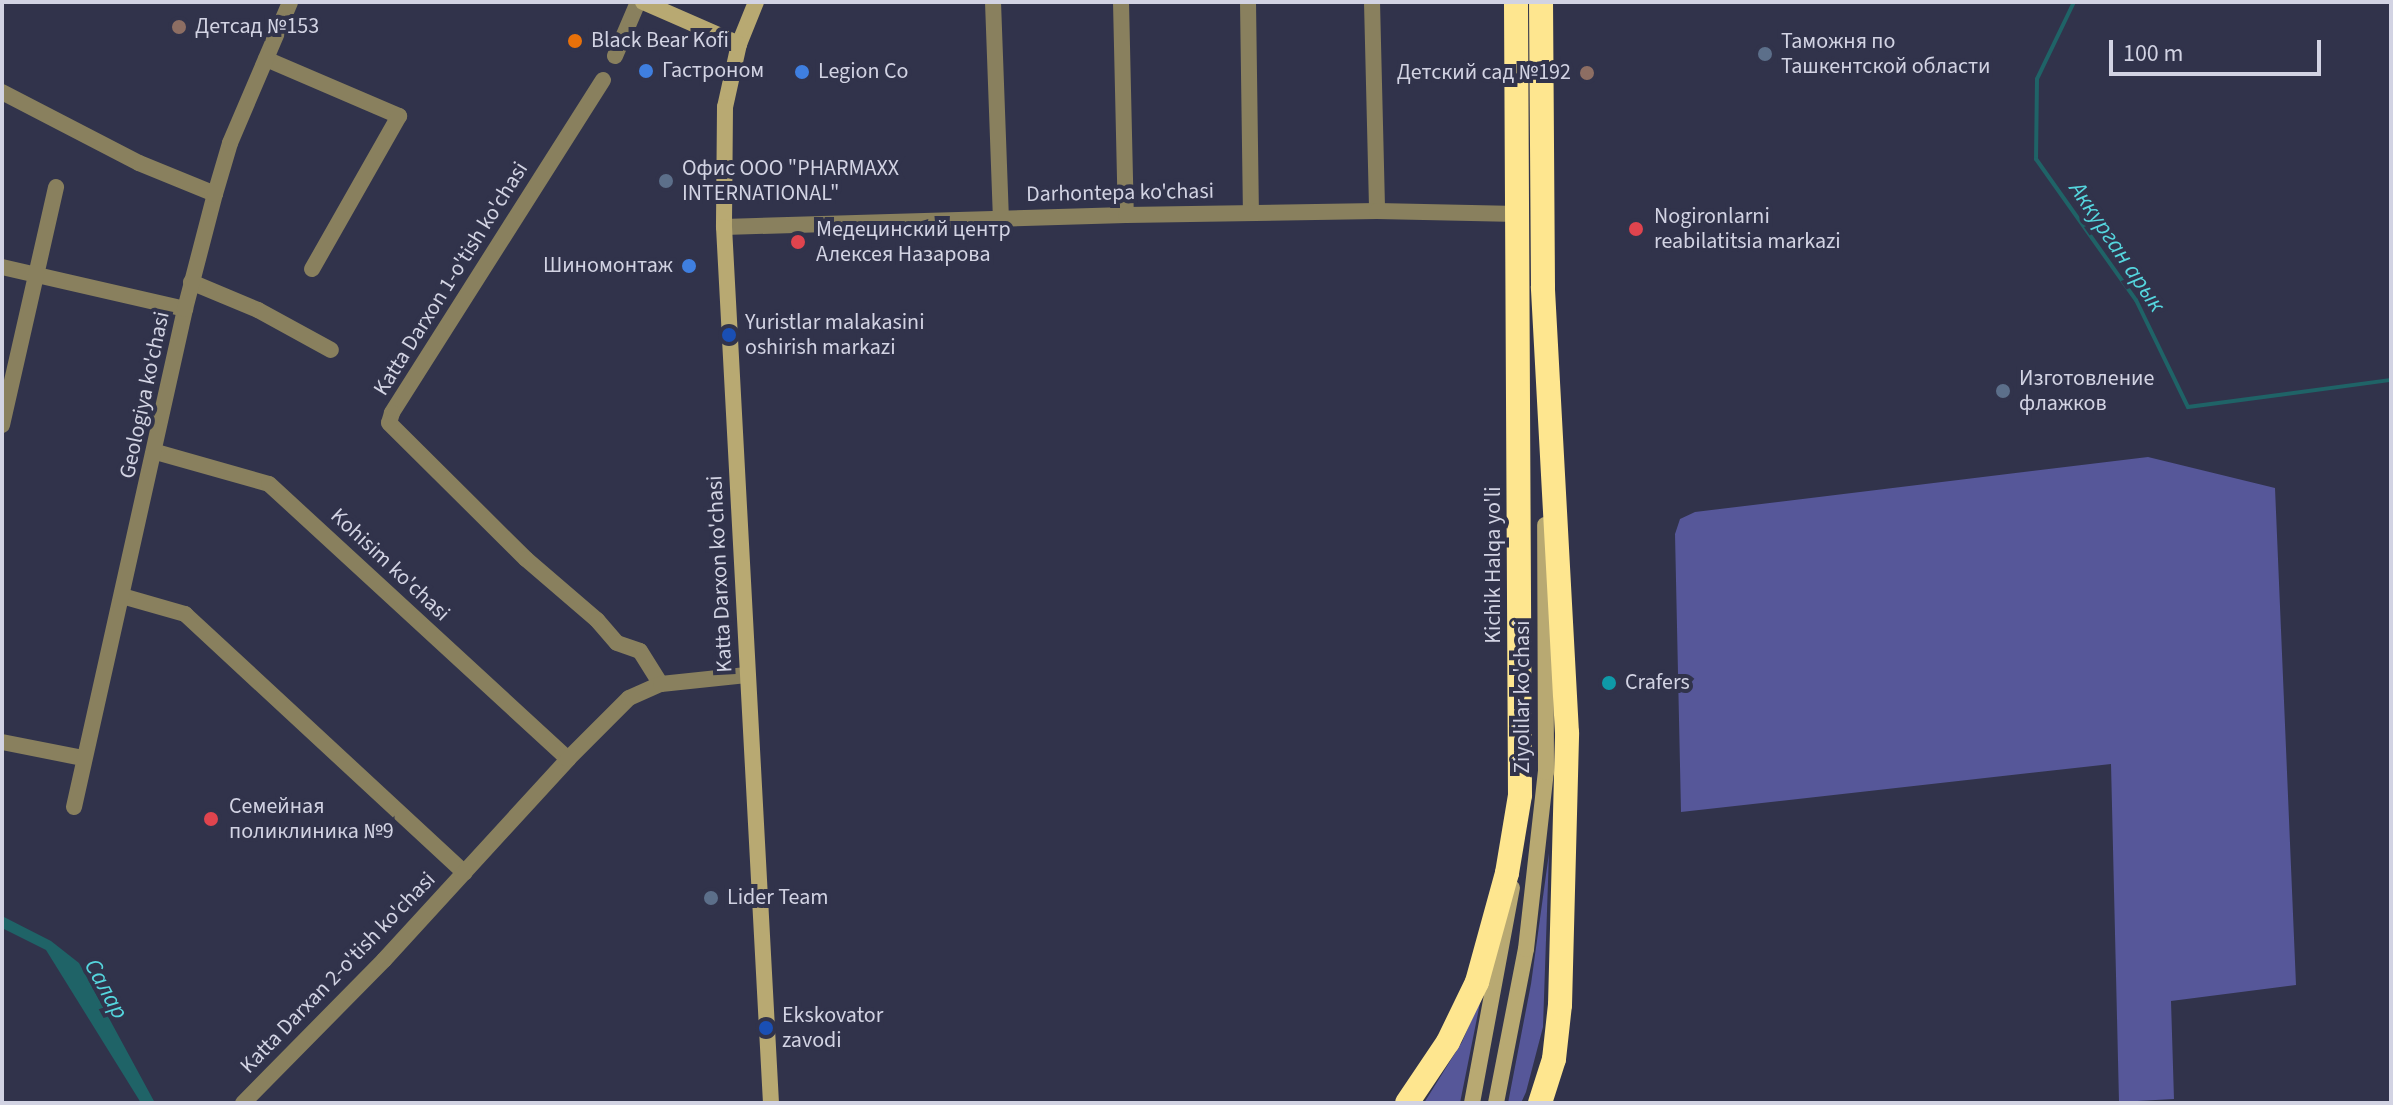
<!DOCTYPE html>
<html>
<head>
<meta charset="utf-8">
<style>
	body { margin:0 }
	#map { position:relative; width:2393px; height:1105px; overflow:hidden; background:#31334b; font-family:"Source Sans 3",sans-serif }
	div>[style] { position:absolute }
	[style*='--x'] { left:calc(var(--x)*1px); top:calc(var(--y)*1px); width:calc(var(--w)*1px); rotate:calc(var(--a)*1deg) }
	.green>* { inset:0; background:#565799 }
	.water>* { inset:0; background:#1f6367 }
	.stream>* { height:4px; margin:-2px; padding:0 2px; transform-origin:2px; border-radius:2px; background:#1f6367 }
	.street>* { height:16px; margin:-8px; padding:0 8px; transform-origin:8px; border-radius:8px; background:#89805e }
	.secondary>* { height:16px; margin:-8px; padding:0 8px; transform-origin:8px; border-radius:8px; background:#b8a972 }
	.highway>* { height:24px; margin:-12px; padding:0 12px; transform-origin:12px; border-radius:12px; background:#fee68f }
	.dots>* { width:22px; height:22px; translate:-50% -50%; box-sizing:border-box; border:4px solid #31334b; border-radius:50% }
	span { translate:-50% -50%; white-space:nowrap; text-align:center; line-height:1.15; -webkit-text-stroke:8px #31334b; paint-order:stroke }
	.poi-label { font-size:22px; color:#d2d3e3 }
	.left { translate:0 -50%; text-align:left }
	.right { translate:-100% -50%; text-align:right }
	.street-label { font-size:22px; color:#d2d3e3 }
	.water-label { font-size:24px; color:#55d6de; font-style:italic }
	.frame { position:absolute; inset:0; border:4px solid #d2d3e3; pointer-events:none }
	.scale { position:absolute; left:2109px; top:40px; width:212px; height:36px; box-sizing:border-box; border:4px solid #d2d3e3; border-top:0; padding-left:10px; font-size:24px; line-height:28px; white-space:nowrap; color:#d2d3e3; -webkit-text-stroke:6px #31334b; paint-order:stroke }
</style>
</head>
<body>
<div id="map">
	<div class="green">
		<i style="clip-path:polygon(2148px 457px,2275px 488px,2296px 985px,2171px 1001px,2174px 1099px,2119px 1102px,2111px 764px,1681px 812px,1675px 534px,1680px 519px,1695px 512px)"></i>
		<i style="clip-path:polygon(1549px 853px,1543px 1027px,1526px 1092px,1521px 1103px,1508px 1103px,1531px 984px)"></i>
		<i style="clip-path:polygon(1481px 998px,1460px 1103px,1424px 1103px,1462px 1042px)"></i>
	</div>
	<div class="water">
		<i style="clip-path:polygon(2px 916px,51px 941px,79px 963px,155px 1103px,141px 1103px,46px 950px,2px 928px)"></i>
	</div>
	<div class="stream">
		<i style="--x:2074;--y:2;--w:85;--a:115.7"></i>
		<i style="--x:2037;--y:79;--w:80;--a:90.7"></i>
		<i style="--x:2036;--y:159;--w:173;--a:54.7"></i>
		<i style="--x:2136;--y:300;--w:119;--a:64.1"></i>
		<i style="--x:2188;--y:407;--w:205;--a:-7.6"></i>
	</div>
	<div class="street">
		<i style="--x:993;--y:2;--w:215;--a:87.9"></i>
		<i style="--x:1121;--y:2;--w:213;--a:88.7"></i>
		<i style="--x:1248;--y:2;--w:211;--a:89.2"></i>
		<i style="--x:1372;--y:2;--w:209;--a:88.6"></i>
		<i style="--x:615;--y:56;--w:59;--a:-66.9"></i>
		<i style="--x:266;--y:59;--w:145;--a:23.2"></i>
		<i style="--x:399;--y:116;--w:176;--a:119.6"></i>
		<i style="--x:603;--y:80;--w:394;--a:122.4"></i>
		<i style="--x:392;--y:413;--w:10;--a:107"></i>
		<i style="--x:389;--y:423;--w:193;--a:44.8"></i>
		<i style="--x:526;--y:559;--w:94;--a:40.7"></i>
		<i style="--x:597;--y:620;--w:30;--a:49"></i>
		<i style="--x:617;--y:643;--w:24;--a:19"></i>
		<i style="--x:640;--y:651;--w:39;--a:58"></i>
		<i style="--x:2;--y:92;--w:154;--a:27.4"></i>
		<i style="--x:139;--y:163;--w:82;--a:22.2"></i>
		<i style="--x:724;--y:227;--w:402;--a:-1.7"></i>
		<i style="--x:1126;--y:215;--w:251;--a:-0.9"></i>
		<i style="--x:1377;--y:211;--w:141;--a:1.2"></i>
		<i style="--x:2;--y:267;--w:188;--a:12.9"></i>
		<i style="--x:191;--y:282;--w:73;--a:22.7"></i>
		<i style="--x:258;--y:310;--w:83;--a:28.7"></i>
		<i style="--x:2;--y:425;--w:244;--a:-77.2"></i>
		<i style="--x:156;--y:452;--w:117;--a:15.8"></i>
		<i style="--x:269;--y:484;--w:406;--a:42.6"></i>
		<i style="--x:122;--y:596;--w:66;--a:15.9"></i>
		<i style="--x:185;--y:614;--w:381;--a:42.8"></i>
		<i style="--x:2;--y:742;--w:83;--a:11.2"></i>
		<i style="--x:74;--y:807;--w:510;--a:-77.43"></i>
		<i style="--x:185;--y:309;--w:119;--a:-75.4"></i>
		<i style="--x:215;--y:194;--w:53;--a:-73.6"></i>
		<i style="--x:230;--y:143;--w:153;--a:-66.9"></i>
		<i style="--x:243;--y:1103;--w:201;--a:-45.4"></i>
		<i style="--x:384;--y:960;--w:273;--a:-47.5"></i>
		<i style="--x:568;--y:759;--w:86;--a:-45"></i>
		<i style="--x:629;--y:698;--w:35;--a:-24"></i>
		<i style="--x:661;--y:684;--w:86;--a:-6"></i>
	</div>
	<div class="secondary">
		<i style="--x:643;--y:2;--w:105;--a:23.6"></i>
		<i style="--x:756;--y:2;--w:45;--a:112"></i>
		<i style="--x:739;--y:44;--w:65;--a:102.5"></i>
		<i style="--x:725;--y:107;--w:120;--a:90.5"></i>
		<i style="--x:724;--y:227;--w:877;--a:86.93"></i>
		<i style="--x:1472;--y:1103;--w:219;--a:-79.5"></i>
		<i style="--x:1496;--y:1103;--w:157;--a:-79"></i>
		<i style="--x:1526;--y:949;--w:178;--a:-83.6"></i>
		<i style="--x:1546;--y:772;--w:247;--a:-90.2"></i>
	</div>
	<div class="highway">
		<i style="--x:1407;--y:1103;--w:73;--a:-56.1"></i>
		<i style="--x:1448;--y:1042;--w:67;--a:-64.2"></i>
		<i style="--x:1477;--y:982;--w:113;--a:-74.6"></i>
		<i style="--x:1507;--y:873;--w:79;--a:-80.5"></i>
		<i style="--x:1520;--y:795;--w:793;--a:-90.29"></i>
		<i style="--x:1540;--y:1103;--w:46;--a:-72.3"></i>
		<i style="--x:1554;--y:1059;--w:54;--a:-83.7"></i>
		<i style="--x:1560;--y:1005;--w:272;--a:-88.5"></i>
		<i style="--x:1567;--y:733;--w:447;--a:-93.1"></i>
		<i style="--x:1543;--y:287;--w:285;--a:-90.4"></i>
	</div>
	<div class="dots">
		<i style="left:179px;top:27px;background:#8d6e63"></i>
		<i style="left:575px;top:41px;background:#e8710a"></i>
		<i style="left:1765px;top:54px;background:#5c6f8a"></i>
		<i style="left:646px;top:71px;background:#3f7fe0"></i>
		<i style="left:802px;top:72px;background:#3f7fe0"></i>
		<i style="left:1587px;top:73px;background:#8d6e63"></i>
		<i style="left:666px;top:181px;background:#5c6f8a"></i>
		<i style="left:1636px;top:229px;background:#e0444e"></i>
		<i style="left:798px;top:242px;background:#e0444e"></i>
		<i style="left:689px;top:266px;background:#3f7fe0"></i>
		<i style="left:729px;top:335px;background:#1a4fb4"></i>
		<i style="left:2003px;top:391px;background:#5c6f8a"></i>
		<i style="left:1609px;top:683px;background:#0f9aa8"></i>
		<i style="left:211px;top:819px;background:#e0444e"></i>
		<i style="left:711px;top:898px;background:#5c6f8a"></i>
		<i style="left:766px;top:1028px;background:#1a4fb4"></i>
	</div>
	<div class="poi-label">
		<span class="left" style="left:195px;top:27px">Детсад №153</span>
		<span class="left" style="left:591px;top:41px">Black Bear Kofi</span>
		<span class="left" style="left:1781px;top:54px">Таможня по<br>Ташкентской области</span>
		<span class="left" style="left:662px;top:71px">Гастроном</span>
		<span class="left" style="left:818px;top:72px">Legion Co</span>
		<span class="right" style="left:1571px;top:73px">Детский сад №192</span>
		<span class="left" style="left:682px;top:181px">Офис ООО "PHARMAXX<br>INTERNATIONAL"</span>
		<span class="left" style="left:1654px;top:229px">Nogironlarni<br>reabilatitsia markazi</span>
		<span class="left" style="left:816px;top:242px">Медецинский центр<br>Алексея Назарова</span>
		<span class="right" style="left:673px;top:266px">Шиномонтаж</span>
		<span class="left" style="left:745px;top:335px">Yuristlar malakasini<br>oshirish markazi</span>
		<span class="left" style="left:2019px;top:391px">Изготовление<br>флажков</span>
		<span class="left" style="left:1625px;top:683px">Crafers</span>
		<span class="left" style="left:229px;top:819px">Семейная<br>поликлиника №9</span>
		<span class="left" style="left:727px;top:898px">Lider Team</span>
		<span class="left" style="left:782px;top:1028px">Ekskovator<br>zavodi</span>
	</div>
	<div class="street-label">
		<span style="left:1120px;top:193px;rotate:-1deg">Darhontepa ko'chasi</span>
		<span style="left:451px;top:279px;rotate:-58deg">Katta Darxon 1-o'tish ko'chasi</span>
		<span style="left:145px;top:395px;rotate:-78deg">Geologiya ko'chasi</span>
		<span style="left:390px;top:565px;rotate:43deg">Kohisim ko'chasi</span>
		<span style="left:1494px;top:565px;rotate:-90deg">Kichik Halqa yo'li</span>
		<span style="left:720px;top:574px;rotate:-93deg">Katta Darxon ko'chasi</span>
		<span style="left:1523px;top:697px;rotate:-90deg">Ziyolilar ko'chasi</span>
		<span style="left:338px;top:973px;rotate:-46deg">Katta Darxan 2-o'tish ko'chasi</span>
	</div>
	<div class="water-label">
		<span style="left:2117px;top:247px;rotate:56deg">Аккурган арык</span>
		<span style="left:106px;top:989px;rotate:61deg">Салар</span>
	</div>
	<div class="frame"></div>
	<div class="scale">100 m</div>
</div>
</body>
</html>
